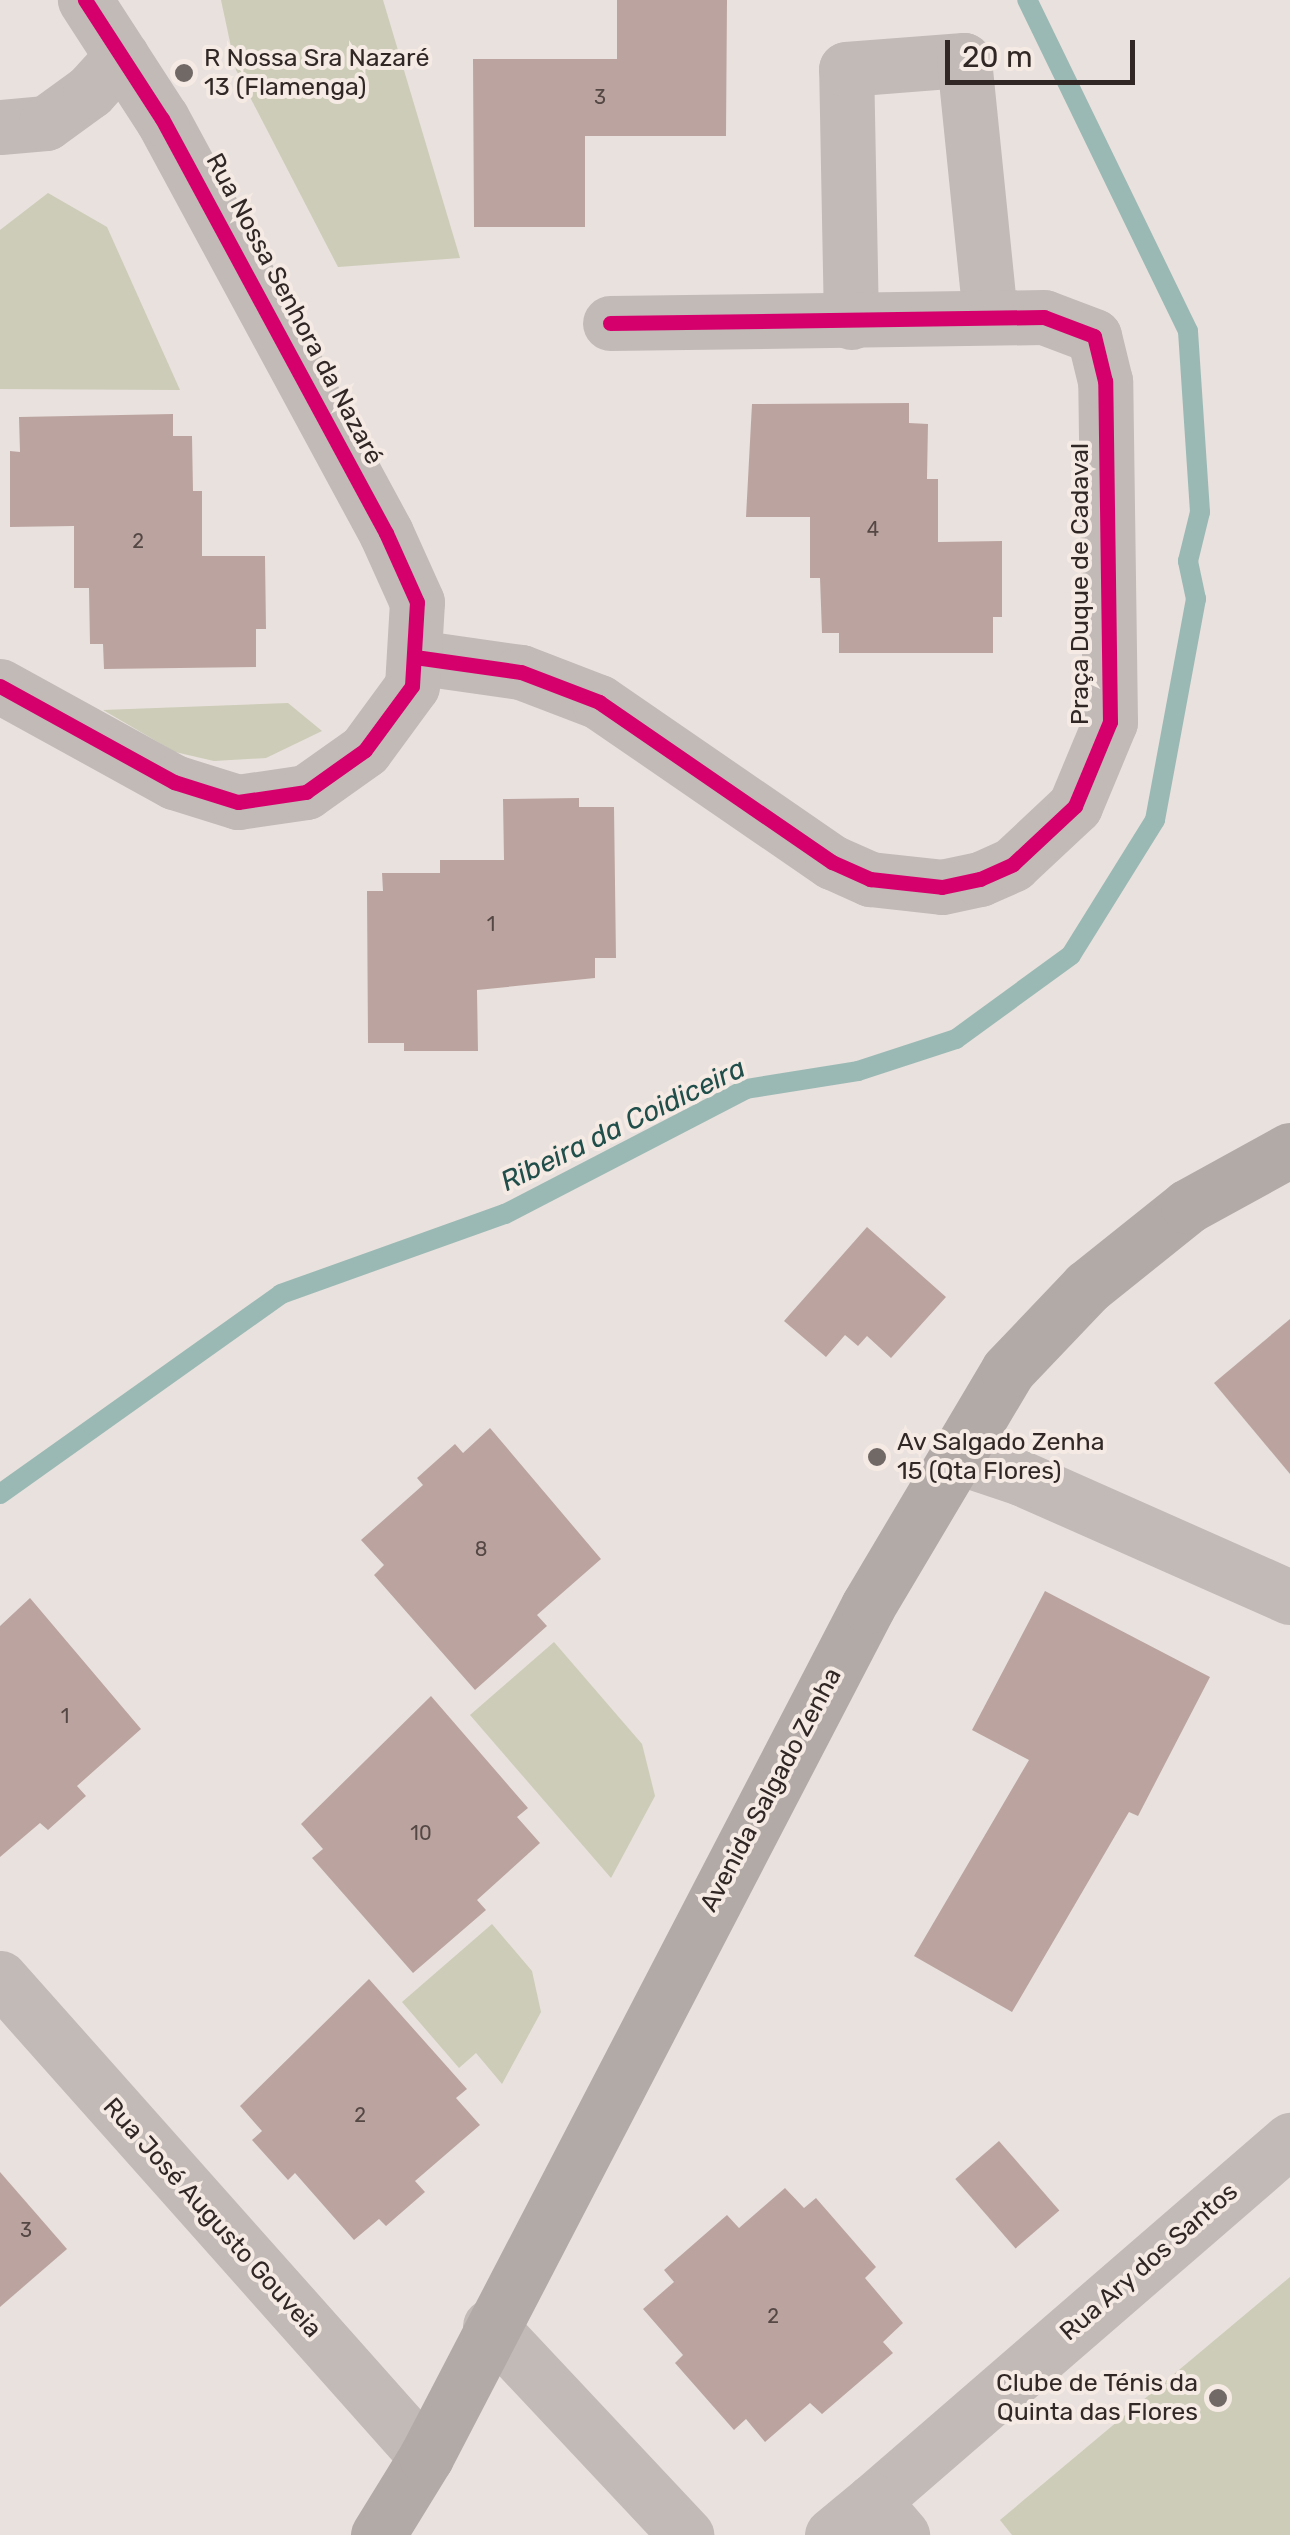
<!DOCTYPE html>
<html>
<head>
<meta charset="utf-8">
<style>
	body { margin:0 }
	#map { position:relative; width:1290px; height:2535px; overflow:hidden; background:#e9e1dd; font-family:Rubik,sans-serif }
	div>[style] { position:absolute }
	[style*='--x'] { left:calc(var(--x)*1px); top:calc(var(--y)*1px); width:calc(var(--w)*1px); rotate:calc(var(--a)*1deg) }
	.green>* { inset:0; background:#ccccb8 }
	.stream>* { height:20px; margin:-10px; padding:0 10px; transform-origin:10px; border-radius:10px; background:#9bb9b4 }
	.building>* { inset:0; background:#bba4a0; transform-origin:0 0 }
	.street>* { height:55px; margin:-27.5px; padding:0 27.5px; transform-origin:27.5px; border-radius:27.5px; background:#c1bab7 }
	.secondary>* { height:55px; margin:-27.5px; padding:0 27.5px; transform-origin:27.5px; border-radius:27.5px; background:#b2aaa7 }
	.cycleway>* { height:15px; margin:-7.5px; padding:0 7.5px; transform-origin:7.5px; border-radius:7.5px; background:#d6006c }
	.dots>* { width:28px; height:28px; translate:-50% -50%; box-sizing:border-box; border:5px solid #f6ebe4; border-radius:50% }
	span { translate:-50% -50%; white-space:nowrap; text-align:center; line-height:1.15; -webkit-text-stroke:8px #f6ebe4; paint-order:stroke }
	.number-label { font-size:20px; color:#544744 }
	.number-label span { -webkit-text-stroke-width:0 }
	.poi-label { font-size:25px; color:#312826 }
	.left { translate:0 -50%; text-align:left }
	.right { translate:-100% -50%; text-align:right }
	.street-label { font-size:25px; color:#312826 }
	.water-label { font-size:28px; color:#204e4a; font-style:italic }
	.scale { position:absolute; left:945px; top:40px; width:190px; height:45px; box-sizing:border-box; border:5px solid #312826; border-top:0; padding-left:12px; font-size:30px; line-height:35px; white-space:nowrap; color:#312826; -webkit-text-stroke:8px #f6ebe4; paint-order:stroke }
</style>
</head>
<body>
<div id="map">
	<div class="green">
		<i style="clip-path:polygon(221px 0,383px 0,460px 258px,338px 267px,236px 70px)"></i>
		<i style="clip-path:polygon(48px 193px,107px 227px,180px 390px,0 389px,0 230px)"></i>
		<i style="clip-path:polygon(288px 703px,322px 731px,266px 758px,214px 761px,175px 752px,103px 710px)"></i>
		<i style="clip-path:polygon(554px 1642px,642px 1744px,655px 1796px,611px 1878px,470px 1715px)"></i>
		<i style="clip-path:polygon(492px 1924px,532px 1971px,541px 2012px,502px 2084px,476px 2053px,459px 2068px,402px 2002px)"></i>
		<i style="clip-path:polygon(1290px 2277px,1290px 2535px,1012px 2535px,1000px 2520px)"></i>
	</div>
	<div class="stream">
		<i style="--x:0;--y:1494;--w:345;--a:-35.4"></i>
		<i style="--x:281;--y:1294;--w:238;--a:-19.7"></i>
		<i style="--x:505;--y:1214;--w:271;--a:-27.4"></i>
		<i style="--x:746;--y:1089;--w:113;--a:-9.1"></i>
		<i style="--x:858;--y:1071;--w:103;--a:-18.1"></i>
		<i style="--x:956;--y:1039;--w:142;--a:-36.1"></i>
		<i style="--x:1071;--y:955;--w:159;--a:-58.1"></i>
		<i style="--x:1155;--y:820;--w:225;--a:-79.5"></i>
		<i style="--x:1196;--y:599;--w:39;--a:-102"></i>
		<i style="--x:1188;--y:561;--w:50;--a:-76.2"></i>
		<i style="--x:1200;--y:512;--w:181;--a:-93.8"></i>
		<i style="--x:1188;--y:331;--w:368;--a:-115.9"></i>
	</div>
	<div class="building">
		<i style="clip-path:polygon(617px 0,727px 0,726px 136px,585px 136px,585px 227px,474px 227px,473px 59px,617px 59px)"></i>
		<i style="clip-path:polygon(909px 403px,909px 423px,928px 424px,927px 479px,938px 479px,938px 542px,1002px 541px,1002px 617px,993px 617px,993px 653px,839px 653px,839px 633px,822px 633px,820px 578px,810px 578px,810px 517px,746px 517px,752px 404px)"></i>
		<i style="clip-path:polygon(173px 414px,173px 436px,192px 436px,193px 491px,202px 491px,202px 556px,265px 556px,266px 629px,256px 629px,256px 667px,104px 669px,103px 644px,90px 644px,89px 588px,74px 588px,74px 526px,10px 527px,10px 451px,20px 452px,19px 417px)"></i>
		<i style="clip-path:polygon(579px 798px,579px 807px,614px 807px,616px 958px,595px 958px,595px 978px,477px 990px,478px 1051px,404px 1051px,404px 1043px,368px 1043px,367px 891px,383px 891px,382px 873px,440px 873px,440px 860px,504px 860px,503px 799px)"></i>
		<i style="clip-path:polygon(867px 1227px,946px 1297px,891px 1358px,867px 1336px,858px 1346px,845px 1335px,826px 1357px,784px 1321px)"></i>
		<i style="clip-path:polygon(1290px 1319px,1290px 1474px,1214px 1383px)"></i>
		<i style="clip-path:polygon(490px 1428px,601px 1559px,537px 1615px,547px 1626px,475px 1690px,374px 1575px,384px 1565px,361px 1540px,423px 1485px,417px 1478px,455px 1444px,463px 1453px)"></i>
		<i style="clip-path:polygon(1045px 1591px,1210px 1677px,1138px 1816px,1129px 1812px,1012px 2012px,914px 1956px,1029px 1760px,972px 1730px)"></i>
		<i style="clip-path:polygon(30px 1598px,141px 1729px,77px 1786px,86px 1796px,48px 1830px,40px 1823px,0 1857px,0 1626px)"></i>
		<i style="clip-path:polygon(431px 1696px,528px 1808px,517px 1817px,540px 1843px,477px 1900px,486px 1910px,413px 1973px,312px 1858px,323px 1849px,301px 1824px)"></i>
		<i style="clip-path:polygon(369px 1979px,467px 2089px,456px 2098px,480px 2125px,415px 2181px,425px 2192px,386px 2226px,379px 2219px,354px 2240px,295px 2173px,288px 2180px,252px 2140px,262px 2131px,240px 2106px)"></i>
		<i style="left:999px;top:2141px;width:92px;height:58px;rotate:49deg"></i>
		<i style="clip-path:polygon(0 2172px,67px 2249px,0 2307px)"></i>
		<i style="clip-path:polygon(785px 2188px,804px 2208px,816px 2198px,876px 2267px,865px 2278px,903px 2323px,883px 2342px,893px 2353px,822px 2414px,810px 2403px,765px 2442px,746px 2419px,734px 2430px,675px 2363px,683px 2355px,643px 2309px,674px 2282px,664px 2270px,727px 2215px,739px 2228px)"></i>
	</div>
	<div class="street">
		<i style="--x:0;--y:127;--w:46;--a:-5"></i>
		<i style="--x:46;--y:123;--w:54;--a:-36"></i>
		<i style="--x:90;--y:91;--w:47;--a:-47.6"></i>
		<i style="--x:851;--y:322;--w:253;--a:-91.1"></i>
		<i style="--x:846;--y:69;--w:118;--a:-4.4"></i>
		<i style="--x:964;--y:60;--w:257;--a:84.2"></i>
		<i style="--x:415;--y:657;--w:107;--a:8.1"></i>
		<i style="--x:521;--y:672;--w:84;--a:21"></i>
		<i style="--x:599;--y:702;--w:283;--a:34.5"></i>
		<i style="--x:832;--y:862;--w:42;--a:24.1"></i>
		<i style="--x:870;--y:879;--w:72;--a:6.3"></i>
		<i style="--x:942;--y:887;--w:39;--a:-12"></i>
		<i style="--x:980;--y:879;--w:36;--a:-24"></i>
		<i style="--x:1013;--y:864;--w:85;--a:-43.1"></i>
		<i style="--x:1075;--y:806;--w:91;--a:-67.4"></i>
		<i style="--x:1110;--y:722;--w:341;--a:-90.8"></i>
		<i style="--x:1105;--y:381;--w:46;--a:-103.7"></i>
		<i style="--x:1094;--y:336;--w:53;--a:-159.2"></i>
		<i style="--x:1044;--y:317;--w:434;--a:179.2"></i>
		<i style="--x:0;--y:686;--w:199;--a:28.9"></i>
		<i style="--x:174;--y:782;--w:67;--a:17.4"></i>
		<i style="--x:238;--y:802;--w:69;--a:-8.4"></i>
		<i style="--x:306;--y:792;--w:72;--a:-35.4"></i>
		<i style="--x:365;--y:750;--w:79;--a:-53.7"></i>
		<i style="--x:412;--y:686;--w:84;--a:-86.6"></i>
		<i style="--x:417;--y:602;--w:76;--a:-114.2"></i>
		<i style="--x:386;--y:533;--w:471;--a:-118.4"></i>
		<i style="--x:162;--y:119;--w:142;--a:-122.9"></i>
		<i style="--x:958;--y:1457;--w:66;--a:18.4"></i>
		<i style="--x:1021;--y:1478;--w:294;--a:23.9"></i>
		<i style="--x:0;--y:1978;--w:641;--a:48.35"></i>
		<i style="--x:490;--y:2326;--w:287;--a:46.8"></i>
		<i style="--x:873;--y:2501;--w:552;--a:-40.88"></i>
		<i style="--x:832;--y:2535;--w:53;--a:-39.7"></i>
		<i style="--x:873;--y:2501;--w:45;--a:49.5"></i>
	</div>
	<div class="secondary">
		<i style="--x:378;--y:2535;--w:92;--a:-58.4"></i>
		<i style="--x:426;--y:2457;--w:959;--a:-62.55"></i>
		<i style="--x:868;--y:1606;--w:274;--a:-59.3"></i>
		<i style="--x:1008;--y:1370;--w:115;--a:-46.4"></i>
		<i style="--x:1087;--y:1287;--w:129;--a:-38.7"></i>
		<i style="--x:1188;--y:1206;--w:116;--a:-28.8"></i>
	</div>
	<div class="cycleway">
		<i style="--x:415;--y:657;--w:107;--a:8.1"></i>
		<i style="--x:521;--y:672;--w:84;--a:21"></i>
		<i style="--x:599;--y:702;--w:283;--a:34.5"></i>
		<i style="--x:832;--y:862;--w:42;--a:24.1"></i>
		<i style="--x:870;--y:879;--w:72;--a:6.3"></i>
		<i style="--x:942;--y:887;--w:39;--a:-12"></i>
		<i style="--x:980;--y:879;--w:36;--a:-24"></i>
		<i style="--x:1013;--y:864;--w:85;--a:-43.1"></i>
		<i style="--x:1075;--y:806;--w:91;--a:-67.4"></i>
		<i style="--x:1110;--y:722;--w:341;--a:-90.8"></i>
		<i style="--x:1105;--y:381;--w:46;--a:-103.7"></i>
		<i style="--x:1094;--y:336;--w:53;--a:-159.2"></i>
		<i style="--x:1044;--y:317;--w:434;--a:179.2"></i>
		<i style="--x:0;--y:686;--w:199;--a:28.9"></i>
		<i style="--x:174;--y:782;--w:67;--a:17.4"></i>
		<i style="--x:238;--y:802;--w:69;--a:-8.4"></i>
		<i style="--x:306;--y:792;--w:72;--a:-35.4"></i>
		<i style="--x:365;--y:750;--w:79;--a:-53.7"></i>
		<i style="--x:412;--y:686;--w:84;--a:-86.6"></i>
		<i style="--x:417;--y:602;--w:76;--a:-114.2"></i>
		<i style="--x:386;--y:533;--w:471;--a:-118.4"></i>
		<i style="--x:162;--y:119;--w:142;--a:-122.9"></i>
	</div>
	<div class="dots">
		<i style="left:184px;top:73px;background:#716966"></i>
		<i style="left:877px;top:1457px;background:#716966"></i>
		<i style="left:1218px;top:2398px;background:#716966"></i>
	</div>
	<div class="number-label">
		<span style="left:600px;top:97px">3</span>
		<span style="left:873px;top:529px">4</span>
		<span style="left:138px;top:541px">2</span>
		<span style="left:491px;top:924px">1</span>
		<span style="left:481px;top:1549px">8</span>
		<span style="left:65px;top:1716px">1</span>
		<span style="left:421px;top:1833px">10</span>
		<span style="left:360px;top:2115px">2</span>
		<span style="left:26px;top:2230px">3</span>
		<span style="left:773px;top:2316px">2</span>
	</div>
	<div class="poi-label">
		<span class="left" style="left:204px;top:73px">R Nossa Sra Nazaré<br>13 (Flamenga)</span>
		<span class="left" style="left:897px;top:1457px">Av Salgado Zenha<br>15 (Qta Flores)</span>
		<span class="right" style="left:1198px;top:2398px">Clube de Ténis da<br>Quinta das Flores</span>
	</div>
	<div class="street-label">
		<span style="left:294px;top:309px;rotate:62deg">Rua Nossa Senhora da Nazaré</span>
		<span style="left:1080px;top:584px;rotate:-90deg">Praça Duque de Cadaval</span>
		<span style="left:771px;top:1790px;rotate:-62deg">Avenida Salgado Zenha</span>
		<span style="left:212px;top:2218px;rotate:48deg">Rua José Augusto Gouveia</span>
		<span style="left:1149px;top:2262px;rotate:-41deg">Rua Ary dos Santos</span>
	</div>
	<div class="water-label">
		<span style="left:623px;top:1125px;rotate:-26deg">Ribeira da Coidiceira</span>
	</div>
	<div class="scale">20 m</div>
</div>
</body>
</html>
